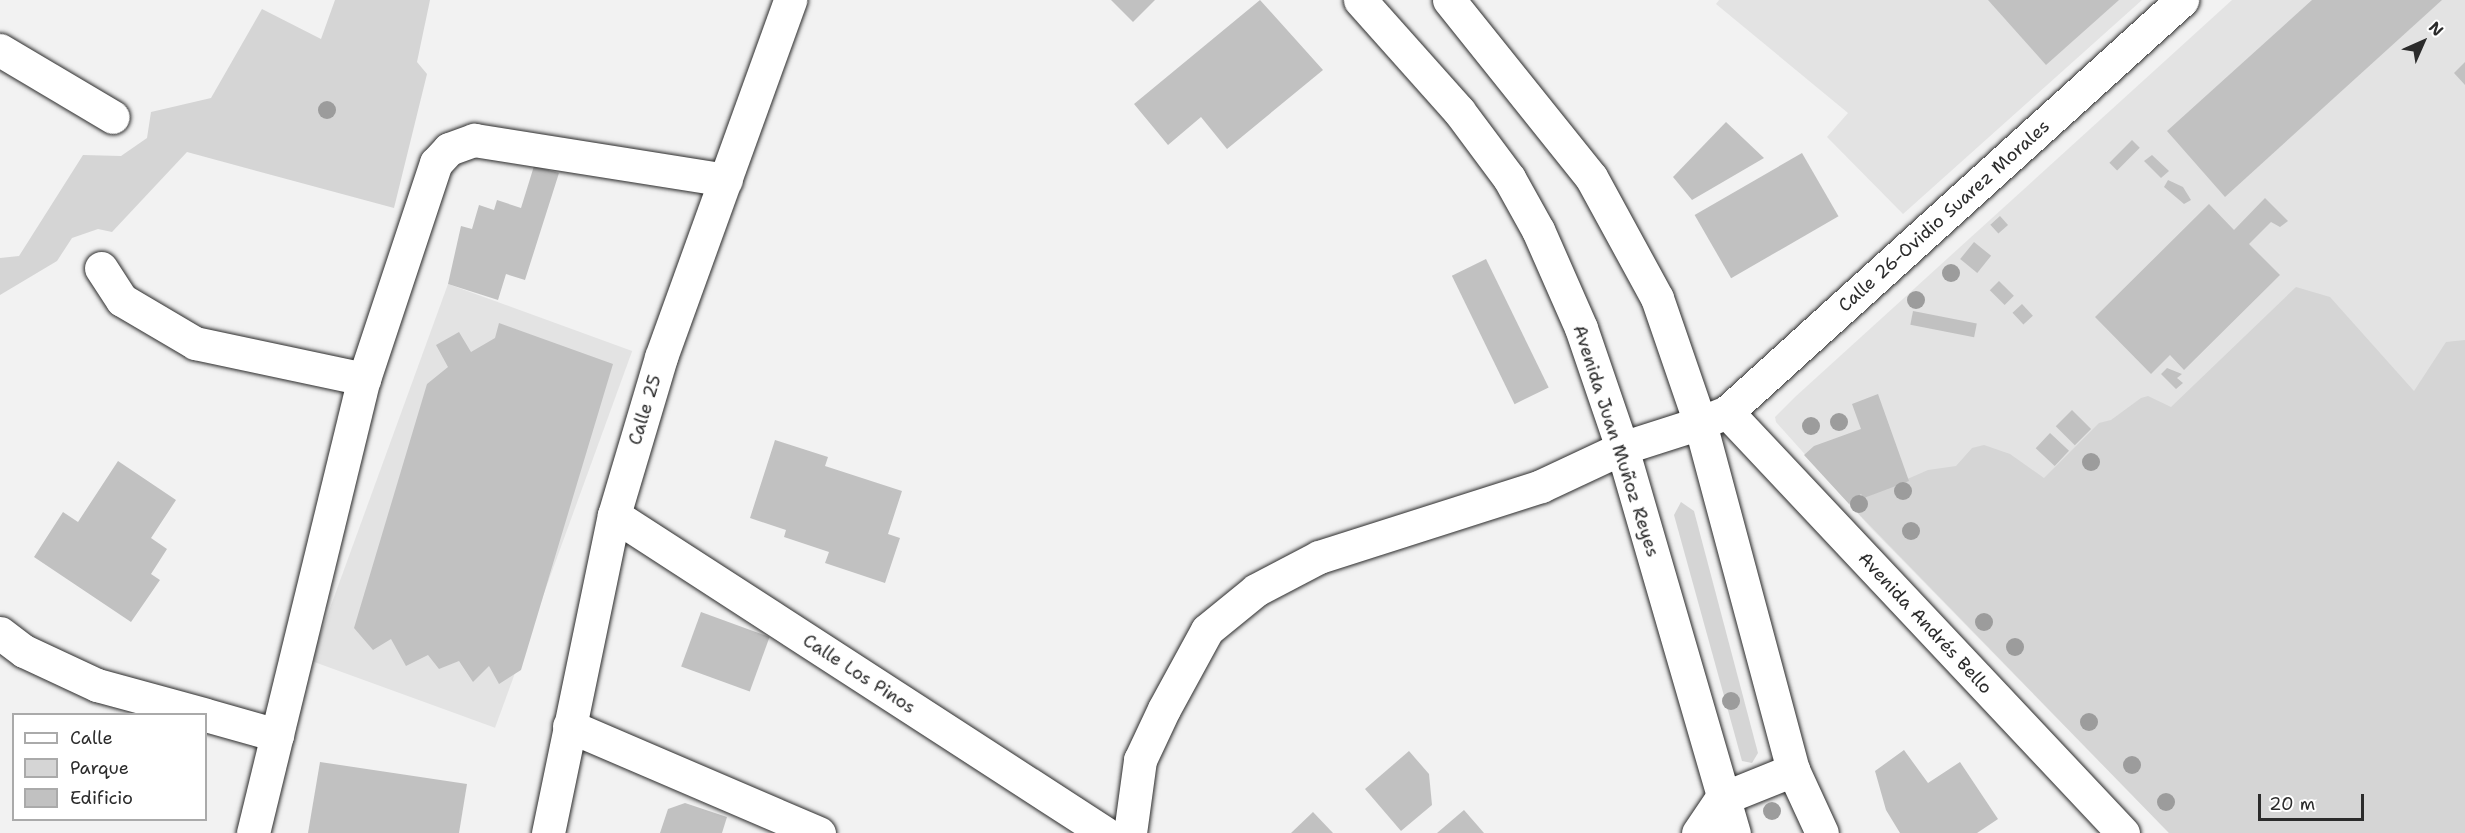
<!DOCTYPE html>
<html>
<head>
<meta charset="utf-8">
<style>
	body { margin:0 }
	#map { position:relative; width:2465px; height:833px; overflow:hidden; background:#f2f2f2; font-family:"Shantell Sans",sans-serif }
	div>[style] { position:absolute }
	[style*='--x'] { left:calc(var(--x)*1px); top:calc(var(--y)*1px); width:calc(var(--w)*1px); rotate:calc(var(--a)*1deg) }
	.built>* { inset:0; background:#e3e3e3; transform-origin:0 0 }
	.green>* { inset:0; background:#d5d5d5 }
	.building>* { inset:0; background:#c1c1c1; transform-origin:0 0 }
	.roads { filter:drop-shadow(0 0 2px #2b2b2b) drop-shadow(0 0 2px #2b2b2b) }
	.minor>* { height:33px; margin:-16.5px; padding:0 16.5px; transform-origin:16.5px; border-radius:16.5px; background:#fff }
	.major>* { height:33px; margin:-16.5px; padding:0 16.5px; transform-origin:16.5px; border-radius:16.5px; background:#fff }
	.trees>* { width:18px; height:18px; margin:-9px; border-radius:50%; background:#9c9c9c }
	span { translate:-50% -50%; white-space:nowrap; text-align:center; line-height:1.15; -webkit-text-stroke:5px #fff; paint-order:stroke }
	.street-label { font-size:18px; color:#2b2b2b }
	.legend { position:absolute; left:12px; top:713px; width:195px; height:108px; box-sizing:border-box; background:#fff; border:2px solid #aaa; margin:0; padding:8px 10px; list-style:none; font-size:18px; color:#2b2b2b }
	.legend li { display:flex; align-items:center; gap:12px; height:30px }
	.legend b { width:30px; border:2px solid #aaa }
	.north { position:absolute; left:2393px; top:12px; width:60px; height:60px; -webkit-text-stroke:4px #fff; paint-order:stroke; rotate:45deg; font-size:16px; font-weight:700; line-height:24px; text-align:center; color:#2b2b2b }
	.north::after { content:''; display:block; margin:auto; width:21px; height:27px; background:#2b2b2b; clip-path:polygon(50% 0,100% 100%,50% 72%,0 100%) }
	.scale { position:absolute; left:2258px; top:794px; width:106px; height:27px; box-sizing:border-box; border:3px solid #2b2b2b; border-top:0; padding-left:8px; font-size:18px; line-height:21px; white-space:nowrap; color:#2b2b2b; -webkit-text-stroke:4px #fff; paint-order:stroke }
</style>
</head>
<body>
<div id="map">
	<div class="built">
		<i style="clip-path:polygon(1719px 0,2142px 0,1903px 214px,1827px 137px,1848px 113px,1716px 4px)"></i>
		<i style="clip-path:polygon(2232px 0,2465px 0,2465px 833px,2169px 833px,1870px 527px,1776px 422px,1775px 417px,1795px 397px)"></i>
		<i style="left:448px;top:284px;width:196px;height:401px;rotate:20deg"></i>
	</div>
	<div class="green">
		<i style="clip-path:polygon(335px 0,430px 0,417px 62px,427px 74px,394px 208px,187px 152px,112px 232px,98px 229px,72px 238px,57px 261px,0 295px,0 258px,19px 256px,83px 155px,121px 156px,147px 138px,151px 112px,211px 98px,262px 9px,321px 39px)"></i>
		<i style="clip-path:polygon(2296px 287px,2330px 297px,2414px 391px,2446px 342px,2465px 340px,2465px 833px,2169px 833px,1849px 504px,1861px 494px,1864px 498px,1928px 470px,1956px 466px,1972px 448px,1984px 445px,2010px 454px,2044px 478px,2099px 423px,2111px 420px,2141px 398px,2148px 396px,2171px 407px)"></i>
		<i style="clip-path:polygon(1681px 502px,1694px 511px,1758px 753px,1752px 763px,1742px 761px,1674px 515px)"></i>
	</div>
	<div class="building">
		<i style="clip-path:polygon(1111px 0,1155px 0,1133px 22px)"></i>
		<i style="clip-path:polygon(1260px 0,1323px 70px,1227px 149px,1201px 117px,1168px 145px,1134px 104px)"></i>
		<i style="clip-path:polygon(1988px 0,2119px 0,2046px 65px)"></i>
		<i style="clip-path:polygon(2312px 0,2442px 0,2225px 197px,2167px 131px)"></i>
		<i style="clip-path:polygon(2465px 62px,2465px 85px,2454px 73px)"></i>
		<i style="clip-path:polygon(1726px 122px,1764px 158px,1692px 200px,1673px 177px)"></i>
		<i style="left:2132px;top:140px;width:11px;height:32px;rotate:45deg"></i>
		<i style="left:1802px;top:153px;width:73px;height:124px;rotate:60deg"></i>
		<i style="clip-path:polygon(2152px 155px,2169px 171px,2161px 178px,2144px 161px)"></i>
		<i style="clip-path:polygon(534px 166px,559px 173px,525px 280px,506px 274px,498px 300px,448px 284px,461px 226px,472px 229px,479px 205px,494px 210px,497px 200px,521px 208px)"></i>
		<i style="clip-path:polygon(2168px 180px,2183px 187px,2191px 200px,2184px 204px,2164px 187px)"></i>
		<i style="clip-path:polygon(2265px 198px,2288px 221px,2280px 227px,2271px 222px,2249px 244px,2280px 275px,2184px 370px,2170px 355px,2151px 374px,2095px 317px,2209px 204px,2234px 230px)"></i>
		<i style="left:2000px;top:216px;width:12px;height:13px;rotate:48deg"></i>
		<i style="left:1974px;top:242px;width:22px;height:22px;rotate:39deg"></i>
		<i style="left:1486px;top:259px;width:143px;height:38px;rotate:64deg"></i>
		<i style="left:1999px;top:281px;width:21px;height:13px;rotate:45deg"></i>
		<i style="left:2022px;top:304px;width:16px;height:13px;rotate:47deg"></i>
		<i style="left:1913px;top:311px;width:65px;height:14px;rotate:11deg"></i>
		<i style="clip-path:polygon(499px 323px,613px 364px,521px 670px,499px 684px,489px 666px,473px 682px,459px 661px,439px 669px,428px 655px,406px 666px,391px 639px,373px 650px,354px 628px,427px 384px,448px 367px,436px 345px,459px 332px,471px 352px,495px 338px)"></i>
		<i style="clip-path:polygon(2167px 368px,2182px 374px,2177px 378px,2183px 383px,2176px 389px,2161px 374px)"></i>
		<i style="clip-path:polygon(1878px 394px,1909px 481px,1864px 498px,1861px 494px,1849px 504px,1804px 455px,1814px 446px,1861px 429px,1852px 404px)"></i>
		<i style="left:2072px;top:410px;width:27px;height:23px;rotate:45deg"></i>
		<i style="left:2050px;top:433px;width:26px;height:21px;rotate:43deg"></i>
		<i style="clip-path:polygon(775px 440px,828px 457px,825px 466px,902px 491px,888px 534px,900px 538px,885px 583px,825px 563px,829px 552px,784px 537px,786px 530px,750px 518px)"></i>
		<i style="clip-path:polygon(118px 461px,176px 500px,151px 538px,167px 549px,151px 574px,160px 580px,131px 622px,34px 557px,63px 512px,78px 522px)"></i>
		<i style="left:701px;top:612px;width:73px;height:58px;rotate:20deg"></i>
		<i style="clip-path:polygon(1904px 750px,1928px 783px,1960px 762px,1998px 819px,1977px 833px,1900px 833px,1886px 810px,1875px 771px)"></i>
		<i style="clip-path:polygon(1409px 751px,1429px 774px,1432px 805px,1401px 831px,1365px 789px)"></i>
		<i style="clip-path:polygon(320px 762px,467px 784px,459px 833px,308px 833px)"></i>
		<i style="clip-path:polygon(685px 803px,727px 817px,722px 833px,660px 833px,668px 809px)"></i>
		<i style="clip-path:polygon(1464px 810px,1484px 833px,1437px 833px)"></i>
		<i style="clip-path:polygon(1313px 812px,1333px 833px,1291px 833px)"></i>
	</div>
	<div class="roads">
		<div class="minor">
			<i style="--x:0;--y:50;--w:131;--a:30.7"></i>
			<i style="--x:101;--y:268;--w:38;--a:57"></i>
			<i style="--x:122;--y:300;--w:85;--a:30.5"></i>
			<i style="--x:195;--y:343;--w:173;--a:12"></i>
			<i style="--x:1727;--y:412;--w:578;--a:46.75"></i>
			<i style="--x:1700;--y:423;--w:29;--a:-22"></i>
			<i style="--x:1727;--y:412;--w:614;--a:-42.16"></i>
			<i style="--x:614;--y:515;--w:585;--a:32.93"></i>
			<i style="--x:0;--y:633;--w:30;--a:37"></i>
			<i style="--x:24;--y:651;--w:81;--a:25"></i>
			<i style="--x:97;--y:685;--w:111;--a:15.2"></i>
			<i style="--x:206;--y:715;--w:74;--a:15.7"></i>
			<i style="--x:569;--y:726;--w:272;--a:23.2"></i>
			<i style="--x:253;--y:833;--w:467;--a:-76.3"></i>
			<i style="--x:364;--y:379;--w:228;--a:-71.6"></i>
			<i style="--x:436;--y:163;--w:19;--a:-47"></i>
			<i style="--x:449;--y:149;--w:27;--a:-20"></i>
			<i style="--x:474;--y:140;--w:255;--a:9"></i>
			<i style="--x:548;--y:833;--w:325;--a:-78.3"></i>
			<i style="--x:614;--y:515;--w:165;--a:-73.4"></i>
			<i style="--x:661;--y:357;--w:380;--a:-70.1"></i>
			<i style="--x:1130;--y:833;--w:74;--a:-82.2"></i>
			<i style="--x:1140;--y:760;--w:56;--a:-64.8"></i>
			<i style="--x:1164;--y:709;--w:90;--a:-61.4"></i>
			<i style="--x:1207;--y:630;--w:63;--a:-39.2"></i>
			<i style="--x:1256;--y:590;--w:71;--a:-27.6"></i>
			<i style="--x:1319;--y:557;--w:233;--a:-17.7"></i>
			<i style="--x:1541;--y:486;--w:89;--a:-25.1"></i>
			<i style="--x:1698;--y:833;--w:41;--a:-55.9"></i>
		</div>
		<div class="major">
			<i style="--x:1360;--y:0;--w:149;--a:48.3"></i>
			<i style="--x:1459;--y:111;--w:84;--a:53.3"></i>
			<i style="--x:1509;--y:178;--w:60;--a:60.9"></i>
			<i style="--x:1538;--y:230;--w:107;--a:66.3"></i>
			<i style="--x:1581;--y:328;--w:127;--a:71.1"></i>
			<i style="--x:1622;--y:448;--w:401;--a:73.8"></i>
			<i style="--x:1449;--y:0;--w:227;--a:51.3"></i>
			<i style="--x:1591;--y:177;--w:138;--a:61.4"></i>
			<i style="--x:1657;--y:298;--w:132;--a:71"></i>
			<i style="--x:1700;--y:423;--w:359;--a:75"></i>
			<i style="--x:1793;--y:770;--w:69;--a:65.3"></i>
			<i style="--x:1622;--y:448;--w:82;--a:-17.8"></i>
			<i style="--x:1721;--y:799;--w:78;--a:-21.9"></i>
		</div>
	</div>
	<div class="trees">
		<i style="left:327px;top:110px"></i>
		<i style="left:1951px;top:273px"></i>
		<i style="left:1916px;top:300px"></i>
		<i style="left:1839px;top:422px"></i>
		<i style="left:1811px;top:426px"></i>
		<i style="left:2091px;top:462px"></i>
		<i style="left:1903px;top:491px"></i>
		<i style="left:1859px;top:504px"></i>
		<i style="left:1911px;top:531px"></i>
		<i style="left:1984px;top:622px"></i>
		<i style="left:2015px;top:647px"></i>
		<i style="left:1731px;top:701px"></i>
		<i style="left:2089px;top:722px"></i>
		<i style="left:2132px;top:765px"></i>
		<i style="left:2166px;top:802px"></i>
		<i style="left:1772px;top:811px"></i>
	</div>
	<div class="street-label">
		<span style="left:1944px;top:216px;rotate:-42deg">Calle 26-Ovidio Suarez Morales</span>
		<span style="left:645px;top:410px;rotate:-73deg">Calle 25</span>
		<span style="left:1616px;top:441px;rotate:72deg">Avenida Juan Muñoz Reyes</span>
		<span style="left:1925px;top:623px;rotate:47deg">Avenida Andrés Bello</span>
		<span style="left:859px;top:674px;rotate:33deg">Calle Los Pinos</span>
	</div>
	<ul class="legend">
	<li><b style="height:8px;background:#fff"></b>Calle</li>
	<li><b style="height:16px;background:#d5d5d5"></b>Parque</li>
	<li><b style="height:16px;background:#c1c1c1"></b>Edificio</li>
	</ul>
	<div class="north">N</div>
	<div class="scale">20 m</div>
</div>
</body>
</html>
